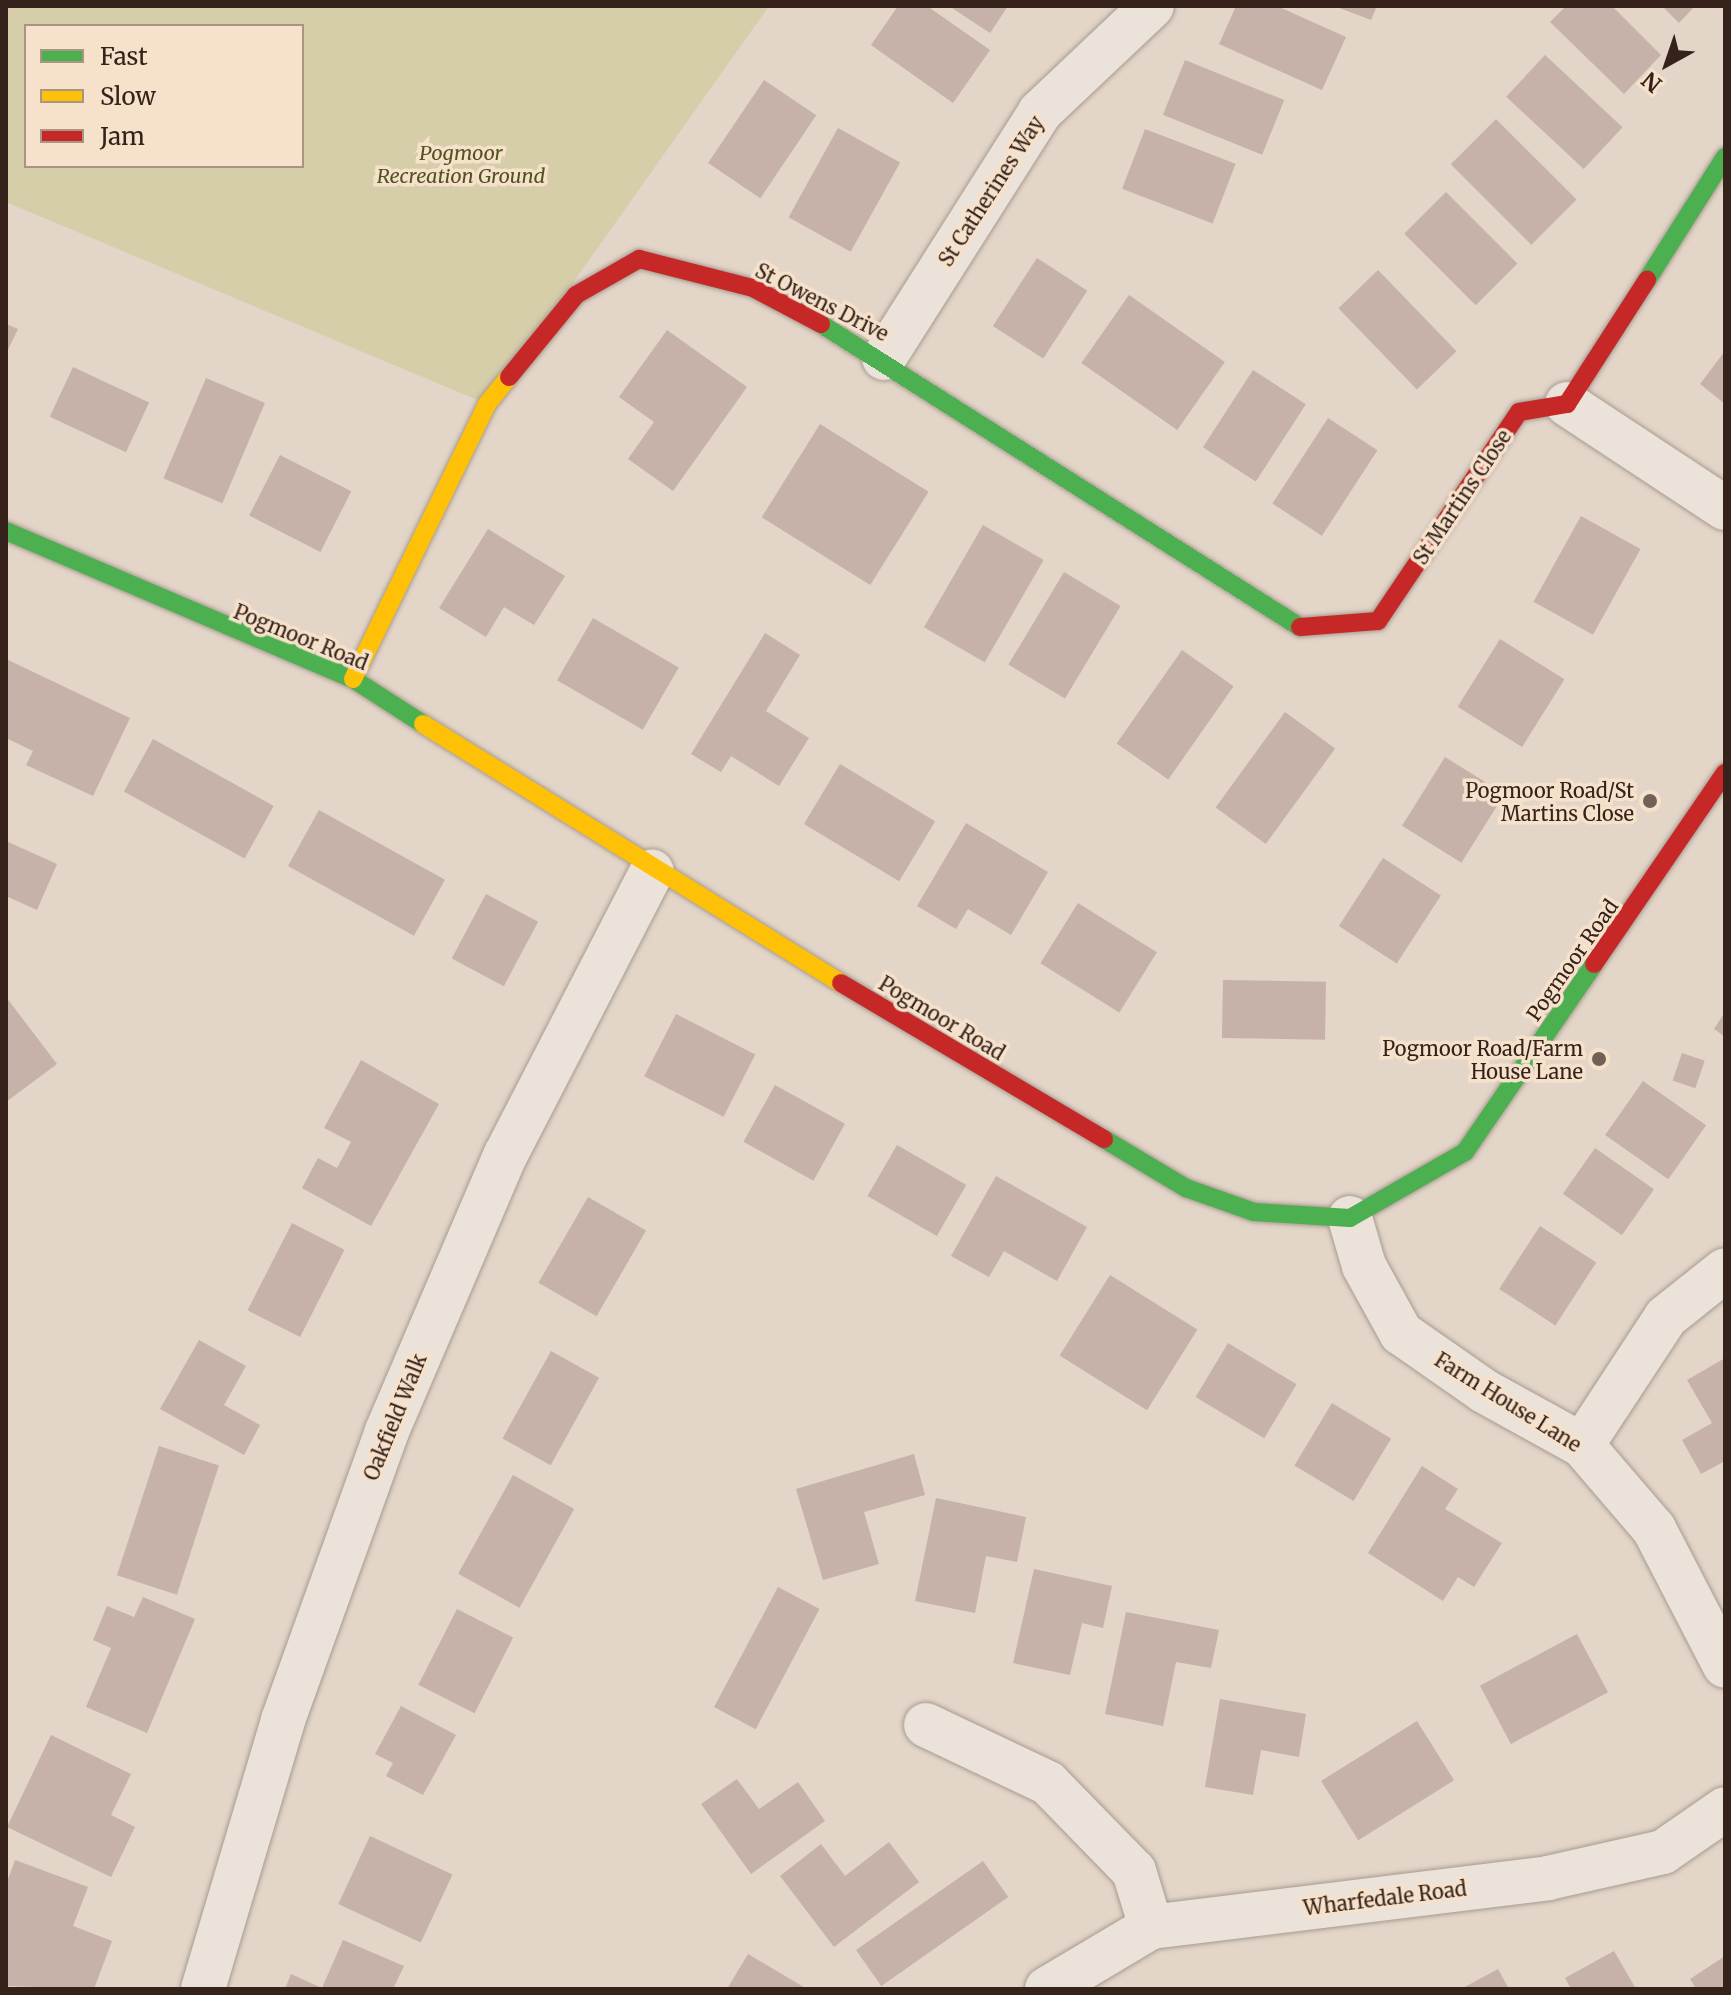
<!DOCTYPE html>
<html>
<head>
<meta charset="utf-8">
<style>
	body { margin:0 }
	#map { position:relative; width:1731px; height:1995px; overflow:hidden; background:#e3d5c7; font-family:Merriweather,serif }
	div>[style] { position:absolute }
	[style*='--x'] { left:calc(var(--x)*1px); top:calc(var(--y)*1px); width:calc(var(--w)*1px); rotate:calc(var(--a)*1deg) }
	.green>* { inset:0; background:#d6cda9 }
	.building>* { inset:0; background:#c6b2a8; transform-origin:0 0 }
	.roads { filter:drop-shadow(0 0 2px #a79b91) drop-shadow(0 0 2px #a79b91) }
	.street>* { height:44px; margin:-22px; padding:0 22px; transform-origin:22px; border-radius:22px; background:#ebe2d9 }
	.fast>* { height:18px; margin:-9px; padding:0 9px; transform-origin:9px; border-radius:9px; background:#4caf50 }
	.slow>* { height:18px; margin:-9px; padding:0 9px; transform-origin:9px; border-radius:9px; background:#ffc107 }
	.jam>* { height:18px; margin:-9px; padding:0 9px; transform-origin:9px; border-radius:9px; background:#c62828 }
	.dots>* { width:22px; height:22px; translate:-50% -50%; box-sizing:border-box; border:4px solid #f6e1cb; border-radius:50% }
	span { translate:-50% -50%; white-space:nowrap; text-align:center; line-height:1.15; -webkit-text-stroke:7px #f6e1cb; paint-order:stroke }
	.park-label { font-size:20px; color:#505220; font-style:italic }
	.street-label { font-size:20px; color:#35221a }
	.poi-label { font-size:20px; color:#35221a }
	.right { translate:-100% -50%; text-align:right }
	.frame { position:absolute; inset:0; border:8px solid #35221a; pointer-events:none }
	.legend { position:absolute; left:24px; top:24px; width:280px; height:144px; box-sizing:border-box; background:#f6e1cb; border:2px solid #a99584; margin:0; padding:10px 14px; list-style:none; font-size:24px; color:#35221a }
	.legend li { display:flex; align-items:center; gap:16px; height:40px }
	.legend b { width:40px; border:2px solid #a99584 }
	.north { position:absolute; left:1627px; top:24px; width:80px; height:80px; -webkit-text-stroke:6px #f6e1cb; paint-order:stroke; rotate:220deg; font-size:22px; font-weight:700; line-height:32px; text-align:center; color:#35221a }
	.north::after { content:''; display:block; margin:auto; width:28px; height:36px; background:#35221a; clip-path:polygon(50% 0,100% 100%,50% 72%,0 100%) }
</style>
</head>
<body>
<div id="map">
	<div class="green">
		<i style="clip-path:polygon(evenodd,6px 6px,769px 6px,487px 404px,6px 202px,6px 6px,26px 26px,302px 26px,302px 166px,26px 166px,26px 26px)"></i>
	</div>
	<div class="building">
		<i style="clip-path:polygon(898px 6px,927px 6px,990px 50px,953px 103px,871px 45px)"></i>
		<i style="clip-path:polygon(949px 6px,1008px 6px,990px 33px)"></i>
		<i style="clip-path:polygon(1236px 6px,1277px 6px,1346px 37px,1322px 90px,1219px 44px)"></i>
		<i style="clip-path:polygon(1334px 6px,1377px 6px,1371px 20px)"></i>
		<i style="clip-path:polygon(1566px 6px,1612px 6px,1661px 55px,1624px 94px,1550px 22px)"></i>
		<i style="clip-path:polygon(1662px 6px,1695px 6px,1679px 23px)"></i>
		<i style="left:1545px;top:55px;width:106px;height:57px;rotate:43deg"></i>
		<i style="left:1185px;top:60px;width:107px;height:59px;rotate:22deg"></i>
		<i style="left:764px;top:80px;width:63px;height:100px;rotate:34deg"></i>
		<i style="left:1496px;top:119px;width:114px;height:64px;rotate:45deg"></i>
		<i style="left:838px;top:128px;width:71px;height:102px;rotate:29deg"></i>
		<i style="left:1145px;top:129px;width:97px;height:64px;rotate:21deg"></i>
		<i style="left:1446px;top:192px;width:101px;height:59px;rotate:45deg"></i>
		<i style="left:1037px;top:258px;width:60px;height:81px;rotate:33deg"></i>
		<i style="left:1378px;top:270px;width:113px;height:55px;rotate:46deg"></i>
		<i style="left:1129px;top:295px;width:117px;height:83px;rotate:35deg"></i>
		<i style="clip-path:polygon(6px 324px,18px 329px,6px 354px)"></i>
		<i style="clip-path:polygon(667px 330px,747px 387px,673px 491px,628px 459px,654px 422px,619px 397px)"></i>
		<i style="clip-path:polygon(1725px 351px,1725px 404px,1700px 384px)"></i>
		<i style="left:73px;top:367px;width:84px;height:55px;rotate:25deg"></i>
		<i style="left:1253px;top:370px;width:63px;height:92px;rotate:33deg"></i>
		<i style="left:206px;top:378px;width:64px;height:109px;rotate:23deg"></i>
		<i style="left:1328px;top:418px;width:59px;height:102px;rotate:33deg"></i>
		<i style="left:820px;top:424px;width:128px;height:110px;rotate:32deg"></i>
		<i style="left:280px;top:455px;width:80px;height:68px;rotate:27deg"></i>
		<i style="left:1581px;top:516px;width:68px;height:98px;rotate:29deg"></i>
		<i style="left:983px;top:525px;width:70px;height:118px;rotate:30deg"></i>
		<i style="clip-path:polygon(488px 529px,565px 576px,534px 625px,504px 607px,486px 637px,439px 608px)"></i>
		<i style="left:1064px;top:572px;width:66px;height:108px;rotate:31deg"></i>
		<i style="left:593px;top:618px;width:99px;height:72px;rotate:30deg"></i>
		<i style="clip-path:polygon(765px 633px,800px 655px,766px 711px,809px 738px,779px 786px,731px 756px,721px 772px,691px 754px)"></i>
		<i style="left:1500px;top:639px;width:76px;height:80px;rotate:32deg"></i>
		<i style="left:1182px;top:650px;width:63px;height:114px;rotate:35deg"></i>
		<i style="clip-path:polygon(6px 659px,130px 718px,93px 796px,26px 765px,33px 751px,6px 738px)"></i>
		<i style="left:1285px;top:712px;width:62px;height:118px;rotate:36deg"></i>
		<i style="left:153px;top:739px;width:138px;height:60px;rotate:29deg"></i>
		<i style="left:1445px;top:757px;width:70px;height:81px;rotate:32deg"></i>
		<i style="left:840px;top:764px;width:111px;height:70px;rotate:31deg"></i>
		<i style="left:319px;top:810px;width:144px;height:64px;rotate:29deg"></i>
		<i style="clip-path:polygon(966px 823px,1048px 872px,1011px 935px,968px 909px,956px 929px,917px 906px)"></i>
		<i style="clip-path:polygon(6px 841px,57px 864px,37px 910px,6px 896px)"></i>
		<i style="left:1383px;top:858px;width:69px;height:81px;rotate:33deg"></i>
		<i style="left:486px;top:894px;width:59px;height:73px;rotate:28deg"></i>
		<i style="left:1078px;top:903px;width:93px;height:71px;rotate:32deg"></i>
		<i style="left:1223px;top:980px;width:103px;height:58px;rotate:1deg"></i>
		<i style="clip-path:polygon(6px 997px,57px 1064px,6px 1102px)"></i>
		<i style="clip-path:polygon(1725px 1012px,1725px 1037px,1714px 1029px)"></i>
		<i style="left:676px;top:1014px;width:89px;height:70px;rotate:27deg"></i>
		<i style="left:1682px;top:1053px;width:24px;height:29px;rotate:19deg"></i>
		<i style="clip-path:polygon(361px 1060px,439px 1104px,371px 1226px,302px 1188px,318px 1158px,337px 1168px,351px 1142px,324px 1128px)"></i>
		<i style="left:1643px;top:1081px;width:77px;height:66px;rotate:35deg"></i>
		<i style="left:775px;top:1085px;width:80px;height:65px;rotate:29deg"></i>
		<i style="left:897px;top:1145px;width:80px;height:59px;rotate:30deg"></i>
		<i style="left:1595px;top:1148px;width:72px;height:56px;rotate:35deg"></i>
		<i style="clip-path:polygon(996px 1176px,1087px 1227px,1057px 1281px,1004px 1251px,989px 1277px,951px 1256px)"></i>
		<i style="left:588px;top:1197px;width:67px;height:99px;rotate:30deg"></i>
		<i style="left:292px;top:1223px;width:59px;height:98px;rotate:27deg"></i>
		<i style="left:1540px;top:1226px;width:67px;height:75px;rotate:33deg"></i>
		<i style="left:1110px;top:1275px;width:103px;height:95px;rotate:32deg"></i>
		<i style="clip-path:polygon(199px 1340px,246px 1366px,224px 1405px,260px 1425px,244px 1455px,160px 1409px)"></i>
		<i style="left:1228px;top:1343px;width:80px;height:63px;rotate:31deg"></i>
		<i style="left:551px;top:1351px;width:55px;height:100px;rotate:29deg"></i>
		<i style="clip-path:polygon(1725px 1358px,1725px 1461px,1701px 1474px,1682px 1440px,1712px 1423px,1687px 1380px)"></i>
		<i style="left:1332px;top:1403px;width:69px;height:73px;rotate:31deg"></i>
		<i style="left:159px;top:1446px;width:63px;height:136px;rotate:18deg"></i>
		<i style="clip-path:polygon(914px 1454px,925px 1495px,864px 1512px,879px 1564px,823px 1580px,796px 1489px)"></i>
		<i style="clip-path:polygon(1422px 1466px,1458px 1489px,1445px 1509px,1502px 1543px,1474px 1587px,1458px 1577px,1443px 1601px,1368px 1553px)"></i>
		<i style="left:513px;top:1475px;width:70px;height:113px;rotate:29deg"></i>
		<i style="clip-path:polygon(936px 1498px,1026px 1517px,1017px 1562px,986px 1556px,975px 1613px,915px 1601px)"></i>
		<i style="clip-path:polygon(1034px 1569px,1112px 1586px,1103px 1628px,1082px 1623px,1070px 1675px,1013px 1663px)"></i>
		<i style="left:778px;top:1587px;width:47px;height:136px;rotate:28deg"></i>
		<i style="clip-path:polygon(143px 1597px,195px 1619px,147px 1733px,86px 1707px,111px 1648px,93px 1640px,107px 1606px,134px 1617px)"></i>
		<i style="left:457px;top:1609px;width:63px;height:85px;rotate:27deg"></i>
		<i style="clip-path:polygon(1126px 1612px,1219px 1630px,1211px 1668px,1176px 1662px,1163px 1726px,1105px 1714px)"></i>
		<i style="left:1577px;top:1634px;width:66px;height:110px;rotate:62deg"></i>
		<i style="clip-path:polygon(1220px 1699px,1306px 1714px,1299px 1757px,1261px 1750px,1253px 1795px,1205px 1787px)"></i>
		<i style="clip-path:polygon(401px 1706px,456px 1735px,423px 1795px,386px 1776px,393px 1763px,375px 1754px)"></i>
		<i style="left:1417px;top:1721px;width:70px;height:113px;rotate:58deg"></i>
		<i style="clip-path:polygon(51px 1735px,131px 1774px,111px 1815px,135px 1827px,111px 1877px,7px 1827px)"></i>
		<i style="clip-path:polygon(737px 1779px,759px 1809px,798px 1782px,825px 1821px,751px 1874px,701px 1804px)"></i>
		<i style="left:370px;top:1836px;width:91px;height:75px;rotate:25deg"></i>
		<i style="clip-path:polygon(889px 1842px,919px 1882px,834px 1947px,780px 1876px,821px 1844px,845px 1876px)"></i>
		<i style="clip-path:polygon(15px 1860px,88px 1887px,73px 1926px,112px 1941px,94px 1989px,6px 1986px,6px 1885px)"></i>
		<i style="left:983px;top:1861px;width:44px;height:155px;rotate:55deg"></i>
		<i style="clip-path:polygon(343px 1940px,404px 1966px,393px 1989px,285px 1989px,291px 1974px,322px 1988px)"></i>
		<i style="clip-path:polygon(1614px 1951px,1636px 1989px,1571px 1989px,1565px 1978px)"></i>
		<i style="clip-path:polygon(748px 1954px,807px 1989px,727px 1989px)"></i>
		<i style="clip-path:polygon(1725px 1956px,1725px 1989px,1696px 1989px,1690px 1979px)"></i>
		<i style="clip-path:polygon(1498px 1969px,1509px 1989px,1461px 1989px)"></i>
	</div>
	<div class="roads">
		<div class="street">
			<i style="--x:884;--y:358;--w:291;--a:-57.6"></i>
			<i style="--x:1040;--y:112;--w:154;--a:-43.4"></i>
			<i style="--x:1567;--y:404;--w:189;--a:33.4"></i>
			<i style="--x:1350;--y:1218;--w:50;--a:73.7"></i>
			<i style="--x:1364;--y:1266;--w:77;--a:61.1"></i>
			<i style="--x:1401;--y:1333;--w:101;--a:34.9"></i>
			<i style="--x:1484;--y:1391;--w:112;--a:28.9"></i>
			<i style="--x:1582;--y:1445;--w:111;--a:49.4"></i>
			<i style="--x:1654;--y:1529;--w:154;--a:62.6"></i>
			<i style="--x:1582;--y:1445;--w:153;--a:-56.7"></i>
			<i style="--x:1666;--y:1317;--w:75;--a:-38.5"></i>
			<i style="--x:926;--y:1725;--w:135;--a:25.4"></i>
			<i style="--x:1048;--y:1783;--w:123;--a:45.7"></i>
			<i style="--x:1134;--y:1871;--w:59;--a:73.1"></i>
			<i style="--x:203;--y:1989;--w:281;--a:-73.4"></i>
			<i style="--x:283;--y:1720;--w:307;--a:-70.2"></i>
			<i style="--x:387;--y:1431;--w:301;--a:-66.8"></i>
			<i style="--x:506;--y:1154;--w:318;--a:-62.7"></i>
			<i style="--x:1047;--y:1989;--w:121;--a:-30.8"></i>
			<i style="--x:1151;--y:1927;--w:400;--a:-7"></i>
			<i style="--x:1548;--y:1878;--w:118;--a:-12.7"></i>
			<i style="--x:1663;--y:1852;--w:75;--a:-34.7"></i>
		</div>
		<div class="fast">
			<i style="--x:1647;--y:280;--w:146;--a:-57.6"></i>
			<i style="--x:821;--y:324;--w:567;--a:32.32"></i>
			<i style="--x:6;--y:531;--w:377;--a:23.1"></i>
			<i style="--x:353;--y:679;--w:83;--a:32.7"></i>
			<i style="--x:1104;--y:1139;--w:96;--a:30.9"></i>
			<i style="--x:1186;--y:1188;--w:72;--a:19.4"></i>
			<i style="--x:1254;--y:1212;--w:96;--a:3.6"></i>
			<i style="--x:1350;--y:1218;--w:133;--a:-29.9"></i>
			<i style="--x:1465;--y:1152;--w:228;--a:-55.5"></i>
		</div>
		<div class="slow">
			<i style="--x:353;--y:679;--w:306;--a:-64"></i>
			<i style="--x:487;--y:404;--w:35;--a:-51"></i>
			<i style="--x:423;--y:724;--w:492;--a:31.8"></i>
		</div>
		<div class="jam">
			<i style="--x:509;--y:377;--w:106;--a:-50.7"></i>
			<i style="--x:576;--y:295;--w:73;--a:-29.7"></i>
			<i style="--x:639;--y:259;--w:118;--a:14.3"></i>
			<i style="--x:753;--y:288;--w:77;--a:27.9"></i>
			<i style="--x:1300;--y:627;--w:78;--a:-4.4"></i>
			<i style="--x:1378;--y:621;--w:252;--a:-56"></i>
			<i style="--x:1519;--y:412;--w:49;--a:-9.5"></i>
			<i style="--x:1567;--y:404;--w:148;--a:-57.2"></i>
			<i style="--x:1594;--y:964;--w:232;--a:-55.6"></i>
			<i style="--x:841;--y:983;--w:306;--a:30.7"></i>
		</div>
	</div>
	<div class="dots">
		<i style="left:1650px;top:801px;background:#726157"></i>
		<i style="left:1599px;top:1059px;background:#726157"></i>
	</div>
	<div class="park-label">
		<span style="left:461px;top:164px">Pogmoor<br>Recreation Ground</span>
	</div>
	<div class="street-label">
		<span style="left:991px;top:191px;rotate:-57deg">St Catherines Way</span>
		<span style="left:822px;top:302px;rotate:27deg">St Owens Drive</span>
		<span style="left:1462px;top:497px;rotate:-56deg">St Martins Close</span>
		<span style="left:301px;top:637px;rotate:22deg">Pogmoor Road</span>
		<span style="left:1572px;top:960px;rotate:-55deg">Pogmoor Road</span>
		<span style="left:942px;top:1018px;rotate:31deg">Pogmoor Road</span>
		<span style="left:1508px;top:1402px;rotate:32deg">Farm House Lane</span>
		<span style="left:395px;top:1417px;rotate:-68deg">Oakfield Walk</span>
		<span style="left:1385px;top:1898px;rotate:-7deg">Wharfedale Road</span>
	</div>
	<div class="poi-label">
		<span class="right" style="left:1634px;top:802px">Pogmoor Road/St<br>Martins Close</span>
		<span class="right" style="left:1583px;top:1060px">Pogmoor Road/Farm<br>House Lane</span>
	</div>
	<div class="frame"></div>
	<ul class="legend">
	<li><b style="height:10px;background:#4caf50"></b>Fast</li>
	<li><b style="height:10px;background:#ffc107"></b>Slow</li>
	<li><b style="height:10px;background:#c62828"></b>Jam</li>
	</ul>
	<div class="north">N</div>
</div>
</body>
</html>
